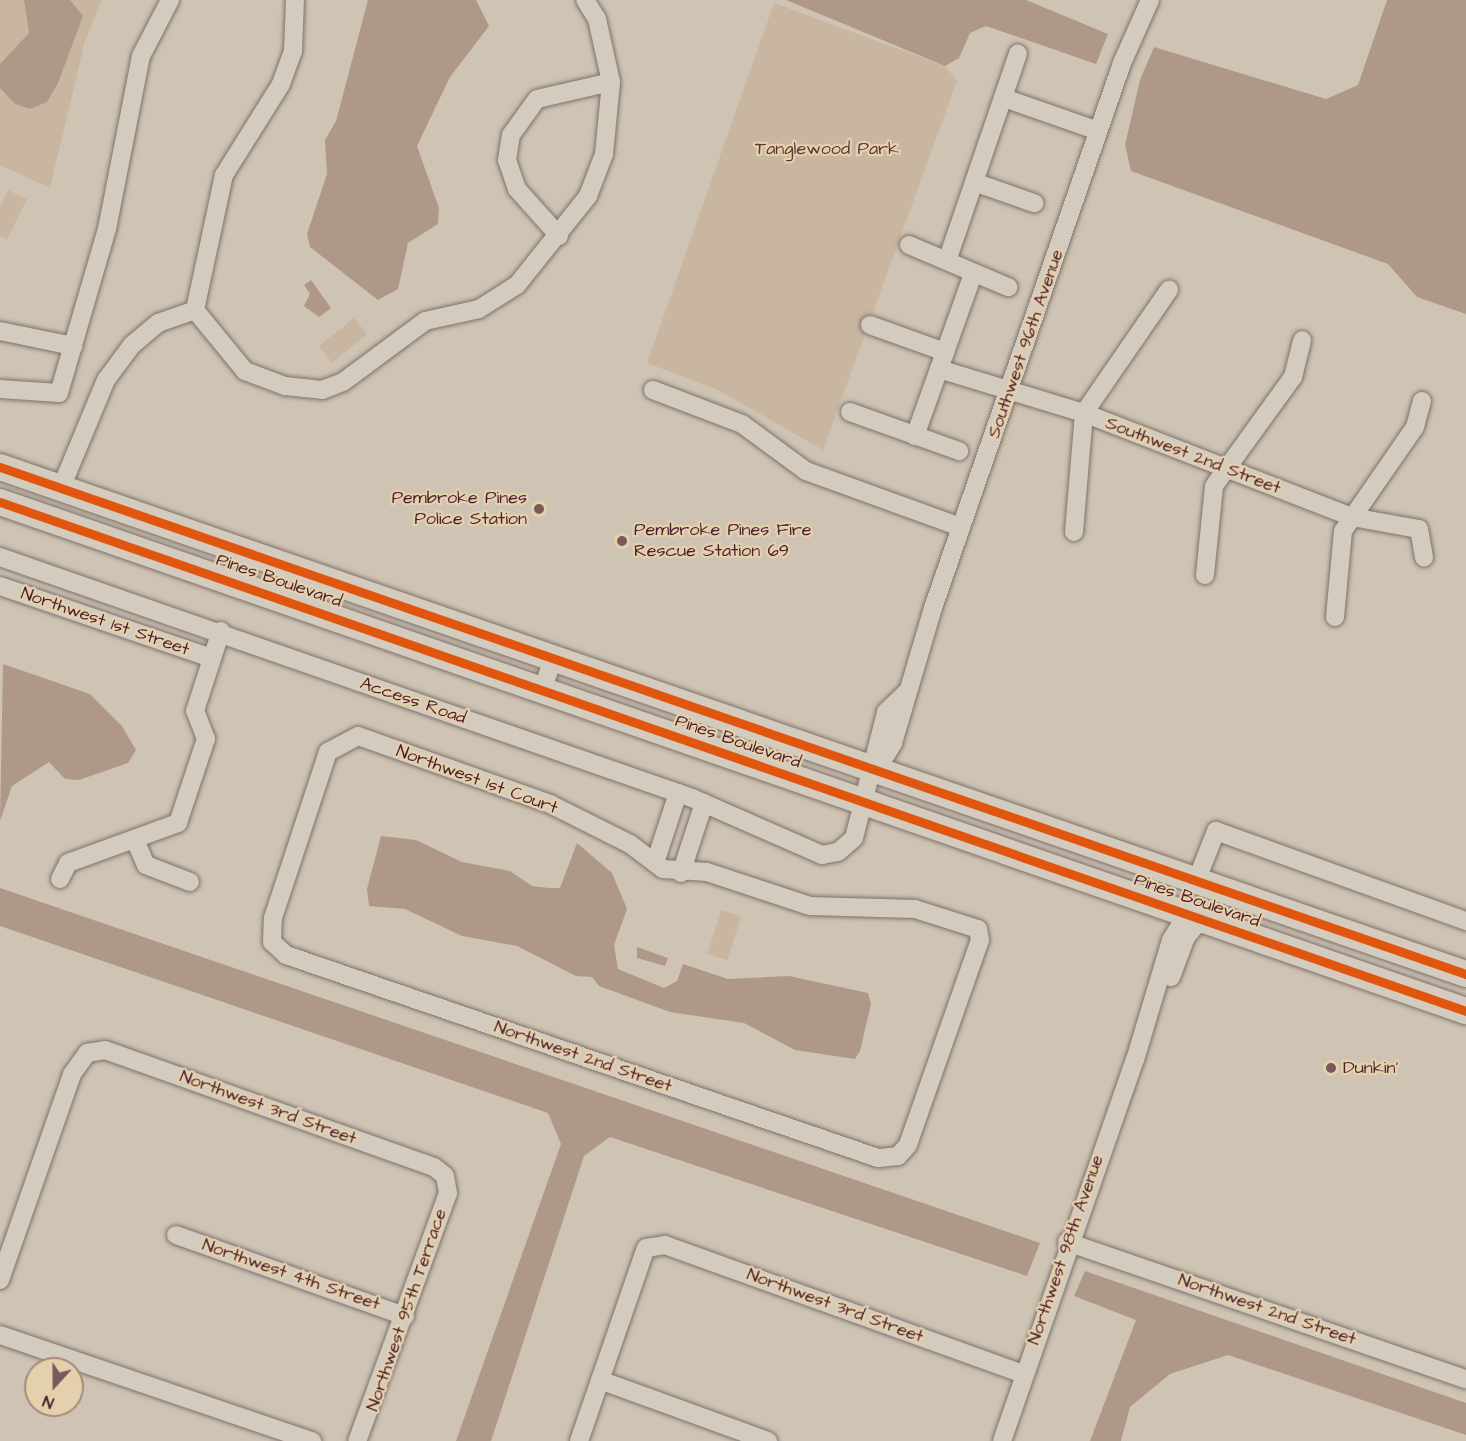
<!DOCTYPE html>
<html>
<head>
<meta charset="utf-8">
<style>
	body { margin:0 }
	#map { position:relative; width:1466px; height:1441px; overflow:hidden; background:#cfc4b3; font-family:"Architects Daughter",sans-serif }
	div>[style] { position:absolute }
	[style*='--x'] { left:calc(var(--x)*1px); top:calc(var(--y)*1px); width:calc(var(--w)*1px); rotate:calc(var(--a)*1deg) }
	.green>* { inset:0; background:#c8b6a1; transform-origin:0 0 }
	.water>* { inset:0; background:#b09889 }
	.roads { filter:drop-shadow(0 0 2px #7e716c) drop-shadow(0 0 2px #7e716c) }
	.minor>* { height:18px; margin:-9px; padding:0 9px; transform-origin:9px; border-radius:9px; background:#d2cbbe }
	.highway>* { height:26px; margin:-13px; padding:0 13px; transform-origin:13px; border-radius:13px; background:#d2cbbe }
	.cycleway>* { height:9px; margin:-4.5px; padding:0 4.5px; transform-origin:4.5px; border-radius:4.5px; background:#e0560e }
	.dots>* { width:16px; height:16px; translate:-50% -50%; box-sizing:border-box; border:3px solid #e5d0ae; border-radius:50% }
	span { translate:-50% -50%; white-space:nowrap; text-align:center; line-height:1.15; -webkit-text-stroke:4.5px #e5d0ae; paint-order:stroke }
	.park-label { font-size:18px; color:#5c343a }
	.street-label { font-size:18px; color:#4a1f2b }
	.poi-label { font-size:18px; color:#4a1f2b }
	.right { translate:-100% -50%; text-align:right }
	.left { translate:0 -50%; text-align:left }
	.north { position:absolute; left:24px; top:1357px; width:60px; height:60px; box-sizing:border-box; background:#e5d0ae; border:2px solid #a7897a; border-radius:50%; rotate:201deg; font-size:16px; font-weight:700; line-height:24px; text-align:center; color:#4a1f2b }
	.north::after { content:''; display:block; margin:auto; width:21px; height:27px; background:#79595b; clip-path:polygon(50% 0,100% 100%,50% 72%,0 100%) }
</style>
</head>
<body>
<div id="map">
	<div class="green">
		<i style="clip-path:polygon(0 0,102px 0,85px 41px,50px 188px,0 165px)"></i>
		<i style="clip-path:polygon(774px 3px,945px 66px,957px 81px,823px 450px,716px 389px,647px 363px)"></i>
		<i style="clip-path:polygon(8px 190px,27px 199px,7px 240px,0 236px,0 207px)"></i>
		<i style="left:354px;top:318px;width:21px;height:45px;rotate:51deg"></i>
		<i style="left:721px;top:910px;width:21px;height:46px;rotate:17deg"></i>
	</div>
	<div class="water">
		<i style="clip-path:polygon(24px 0,70px 0,83px 16px,58px 83px,47px 102px,30px 109px,15px 104px,0 88px,0 64px,29px 33px)"></i>
		<i style="clip-path:polygon(368px 0,476px 0,489px 26px,450px 77px,417px 146px,439px 208px,438px 224px,408px 243px,398px 289px,378px 300px,310px 247px,307px 234px,327px 174px,325px 140px,336px 121px)"></i>
		<i style="clip-path:polygon(786px 0,1026px 0,1108px 34px,1096px 64px,986px 26px,970px 33px,959px 58px,945px 66px)"></i>
		<i style="clip-path:polygon(1387px 0,1466px 0,1466px 314px,1417px 297px,1388px 264px,1131px 171px,1125px 145px,1140px 80px,1154px 47px,1326px 99px,1358px 85px)"></i>
		<i style="clip-path:polygon(311px 280px,331px 308px,319px 317px,304px 306px,310px 294px,304px 285px)"></i>
		<i style="clip-path:polygon(3px 664px,90px 694px,122px 726px,136px 750px,128px 763px,79px 780px,65px 779px,49px 762px,12px 786px,0 821px)"></i>
		<i style="clip-path:polygon(381px 836px,416px 840px,462px 862px,510px 871px,532px 886px,549px 888px,560px 888px,577px 843px,612px 873px,627px 909px,614px 945px,618px 969px,664px 988px,677px 981px,683px 964px,728px 979px,789px 976px,868px 993px,871px 1004px,860px 1051px,855px 1059px,795px 1050px,744px 1023px,670px 1012px,599px 986px,592px 977px,576px 976px,517px 946px,462px 936px,405px 909px,369px 906px,367px 889px)"></i>
		<i style="clip-path:polygon(0 888px,1040px 1243px,1027px 1276px,610px 1137px,584px 1156px,491px 1441px,456px 1441px,561px 1144px,548px 1113px,0 926px)"></i>
		<i style="clip-path:polygon(637px 947px,668px 958px,665px 966px,637px 958px)"></i>
		<i style="clip-path:polygon(1085px 1271px,1466px 1403px,1466px 1435px,1228px 1355px,1170px 1374px,1130px 1407px,1121px 1441px,1090px 1441px,1136px 1320px,1074px 1296px)"></i>
	</div>
	<div class="roads">
		<div class="minor">
			<i style="--x:1004;--y:98;--w:100;--a:19.3"></i>
			<i style="--x:974;--y:182;--w:64;--a:19.3"></i>
			<i style="--x:559;--y:236;--w:63;--a:-131.8"></i>
			<i style="--x:517;--y:189;--w:31;--a:-109"></i>
			<i style="--x:507;--y:160;--w:25;--a:-81"></i>
			<i style="--x:511;--y:135;--w:44;--a:-54.2"></i>
			<i style="--x:537;--y:99;--w:76;--a:-12.9"></i>
			<i style="--x:909;--y:245;--w:108;--a:23"></i>
			<i style="--x:948;--y:258;--w:216;--a:-71.1"></i>
			<i style="--x:195;--y:310;--w:79;--a:50.7"></i>
			<i style="--x:245;--y:371;--w:43;--a:20.6"></i>
			<i style="--x:285;--y:386;--w:37;--a:6"></i>
			<i style="--x:322;--y:390;--w:22;--a:-21"></i>
			<i style="--x:343;--y:382;--w:102;--a:-36.6"></i>
			<i style="--x:425;--y:321;--w:55;--a:-12.5"></i>
			<i style="--x:479;--y:309;--w:45;--a:-32.3"></i>
			<i style="--x:517;--y:285;--w:114;--a:-51.4"></i>
			<i style="--x:588;--y:196;--w:45;--a:-69.1"></i>
			<i style="--x:604;--y:154;--w:72;--a:-84.4"></i>
			<i style="--x:611;--y:82;--w:65;--a:-102.5"></i>
			<i style="--x:597;--y:19;--w:22;--a:-122"></i>
			<i style="--x:870;--y:325;--w:80;--a:19.8"></i>
			<i style="--x:0;--y:331;--w:75;--a:11.6"></i>
			<i style="--x:939;--y:369;--w:152;--a:16.9"></i>
			<i style="--x:1084;--y:413;--w:287;--a:21.2"></i>
			<i style="--x:1352;--y:517;--w:68;--a:10.2"></i>
			<i style="--x:1419;--y:529;--w:29;--a:80"></i>
			<i style="--x:0;--y:389;--w:59;--a:3.9"></i>
			<i style="--x:59;--y:393;--w:171;--a:-73.7"></i>
			<i style="--x:107;--y:229;--w:176;--a:-78.9"></i>
			<i style="--x:141;--y:56;--w:63;--a:-62.6"></i>
			<i style="--x:653;--y:390;--w:95;--a:20.9"></i>
			<i style="--x:742;--y:424;--w:79;--a:36.3"></i>
			<i style="--x:806;--y:471;--w:165;--a:19.9"></i>
			<i style="--x:850;--y:412;--w:116;--a:19.7"></i>
			<i style="--x:915;--y:436;--w:172;--a:-70.3"></i>
			<i style="--x:61;--y:488;--w:117;--a:-67.4"></i>
			<i style="--x:106;--y:380;--w:44;--a:-53.4"></i>
			<i style="--x:132;--y:345;--w:34;--a:-40"></i>
			<i style="--x:158;--y:323;--w:39;--a:-19"></i>
			<i style="--x:195;--y:310;--w:138;--a:-77.9"></i>
			<i style="--x:224;--y:175;--w:107;--a:-57.9"></i>
			<i style="--x:281;--y:84;--w:35;--a:-70"></i>
			<i style="--x:293;--y:51;--w:51;--a:-87.8"></i>
			<i style="--x:1074;--y:532;--w:119;--a:-85.2"></i>
			<i style="--x:1084;--y:413;--w:150;--a:-55.4"></i>
			<i style="--x:0;--y:557;--w:733;--a:19.2"></i>
			<i style="--x:692;--y:798;--w:142;--a:23.7"></i>
			<i style="--x:822;--y:855;--w:16;--a:-11"></i>
			<i style="--x:838;--y:852;--w:21;--a:-41"></i>
			<i style="--x:854;--y:838;--w:130;--a:-75.7"></i>
			<i style="--x:886;--y:712;--w:30;--a:-44"></i>
			<i style="--x:1205;--y:575;--w:89;--a:-84.2"></i>
			<i style="--x:1214;--y:486;--w:135;--a:-54.1"></i>
			<i style="--x:1293;--y:377;--w:38;--a:-76"></i>
			<i style="--x:0;--y:586;--w:223;--a:18.8"></i>
			<i style="--x:1335;--y:617;--w:86;--a:-84.7"></i>
			<i style="--x:1343;--y:531;--w:126;--a:-55.3"></i>
			<i style="--x:1415;--y:427;--w:27;--a:-75"></i>
			<i style="--x:542;--y:690;--w:32;--a:-70"></i>
			<i style="--x:358;--y:736;--w:204;--a:19.5"></i>
			<i style="--x:550;--y:804;--w:89;--a:26.6"></i>
			<i style="--x:630;--y:844;--w:41;--a:37.1"></i>
			<i style="--x:663;--y:869;--w:44;--a:3.9"></i>
			<i style="--x:707;--y:872;--w:108;--a:18.3"></i>
			<i style="--x:810;--y:906;--w:105;--a:1.6"></i>
			<i style="--x:915;--y:909;--w:66;--a:17.6"></i>
			<i style="--x:978;--y:929;--w:11;--a:80"></i>
			<i style="--x:980;--y:940;--w:217;--a:109.4"></i>
			<i style="--x:908;--y:1145;--w:15;--a:132"></i>
			<i style="--x:898;--y:1156;--w:20;--a:174"></i>
			<i style="--x:878;--y:1158;--w:626;--a:-161.07"></i>
			<i style="--x:286;--y:955;--w:19;--a:-137"></i>
			<i style="--x:272;--y:942;--w:24;--a:-88"></i>
			<i style="--x:273;--y:918;--w:175;--a:-71.7"></i>
			<i style="--x:328;--y:752;--w:34;--a:-28"></i>
			<i style="--x:877;--y:769;--w:31;--a:-58"></i>
			<i style="--x:893;--y:743;--w:141;--a:-73.5"></i>
			<i style="--x:933;--y:608;--w:577;--a:-70.87"></i>
			<i style="--x:1122;--y:63;--w:69;--a:-66"></i>
			<i style="--x:136;--y:842;--w:25;--a:67"></i>
			<i style="--x:146;--y:865;--w:47;--a:21.1"></i>
			<i style="--x:655;--y:863;--w:74;--a:-71.8"></i>
			<i style="--x:681;--y:873;--w:74;--a:-71.8"></i>
			<i style="--x:60;--y:879;--w:18;--a:-63"></i>
			<i style="--x:68;--y:863;--w:117;--a:-20"></i>
			<i style="--x:178;--y:823;--w:89;--a:-71.6"></i>
			<i style="--x:206;--y:739;--w:30;--a:-111"></i>
			<i style="--x:195;--y:711;--w:84;--a:-72"></i>
			<i style="--x:1196;--y:882;--w:55;--a:-68.6"></i>
			<i style="--x:1216;--y:831;--w:266;--a:19.8"></i>
			<i style="--x:1171;--y:977;--w:43;--a:-69.4"></i>
			<i style="--x:1186;--y:937;--w:23;--a:-50"></i>
			<i style="--x:176;--y:1235;--w:243;--a:19.5"></i>
			<i style="--x:1067;--y:1242;--w:422;--a:19"></i>
			<i style="--x:0;--y:1280;--w:218;--a:-70.7"></i>
			<i style="--x:72;--y:1074;--w:26;--a:-54"></i>
			<i style="--x:87;--y:1053;--w:18;--a:-9"></i>
			<i style="--x:105;--y:1050;--w:349;--a:19.6"></i>
			<i style="--x:434;--y:1167;--w:14;--a:39"></i>
			<i style="--x:445;--y:1176;--w:17;--a:80"></i>
			<i style="--x:448;--y:1193;--w:264;--a:110.1"></i>
			<i style="--x:0;--y:1335;--w:330;--a:18.8"></i>
			<i style="--x:600;--y:1380;--w:179;--a:20"></i>
			<i style="--x:579;--y:1441;--w:204;--a:-70.9"></i>
			<i style="--x:646;--y:1248;--w:19;--a:-9"></i>
			<i style="--x:665;--y:1245;--w:381;--a:19.8"></i>
			<i style="--x:1002;--y:1441;--w:404;--a:-70.8"></i>
			<i style="--x:1135;--y:1060;--w:125;--a:-73.3"></i>
			<i style="--x:1171;--y:940;--w:31;--a:-58"></i>
		</div>
		<div class="highway">
			<i style="--x:0;--y:467;--w:1551;--a:19.08"></i>
			<i style="--x:0;--y:502;--w:1552;--a:19.15"></i>
		</div>
	</div>
	<div class="cycleway">
		<i style="--x:0;--y:467;--w:1551;--a:19.08"></i>
		<i style="--x:0;--y:502;--w:1552;--a:19.15"></i>
	</div>
	<div class="dots">
		<i style="left:539px;top:509px;background:#79595b"></i>
		<i style="left:622px;top:541px;background:#79595b"></i>
		<i style="left:1331px;top:1068px;background:#79595b"></i>
	</div>
	<div class="park-label">
		<span style="left:827px;top:149px">Tanglewood Park</span>
	</div>
	<div class="street-label">
		<span style="left:1026px;top:344px;rotate:-71deg">Southwest 96th Avenue</span>
		<span style="left:1193px;top:456px;rotate:21deg">Southwest 2nd Street</span>
		<span style="left:279px;top:581px;rotate:19deg">Pines Boulevard</span>
		<span style="left:105px;top:622px;rotate:19deg">Northwest 1st Street</span>
		<span style="left:413px;top:701px;rotate:19deg">Access Road</span>
		<span style="left:738px;top:742px;rotate:19deg">Pines Boulevard</span>
		<span style="left:477px;top:780px;rotate:20deg">Northwest 1st Court</span>
		<span style="left:1197px;top:901px;rotate:19deg">Pines Boulevard</span>
		<span style="left:583px;top:1057px;rotate:19deg">Northwest 2nd Street</span>
		<span style="left:268px;top:1108px;rotate:20deg">Northwest 3rd Street</span>
		<span style="left:1066px;top:1250px;rotate:-71deg">Northwest 98th Avenue</span>
		<span style="left:291px;top:1275px;rotate:19deg">Northwest 4th Street</span>
		<span style="left:835px;top:1306px;rotate:20deg">Northwest 3rd Street</span>
		<span style="left:407px;top:1310px;rotate:-71deg">Northwest 95th Terrace</span>
		<span style="left:1267px;top:1310px;rotate:19deg">Northwest 2nd Street</span>
	</div>
	<div class="poi-label">
		<span class="right" style="left:527px;top:509px">Pembroke Pines<br>Police Station</span>
		<span class="left" style="left:634px;top:541px">Pembroke Pines Fire<br>Rescue Station 69</span>
		<span class="left" style="left:1343px;top:1068px">Dunkin'</span>
	</div>
	<div class="north">N</div>
</div>
</body>
</html>
